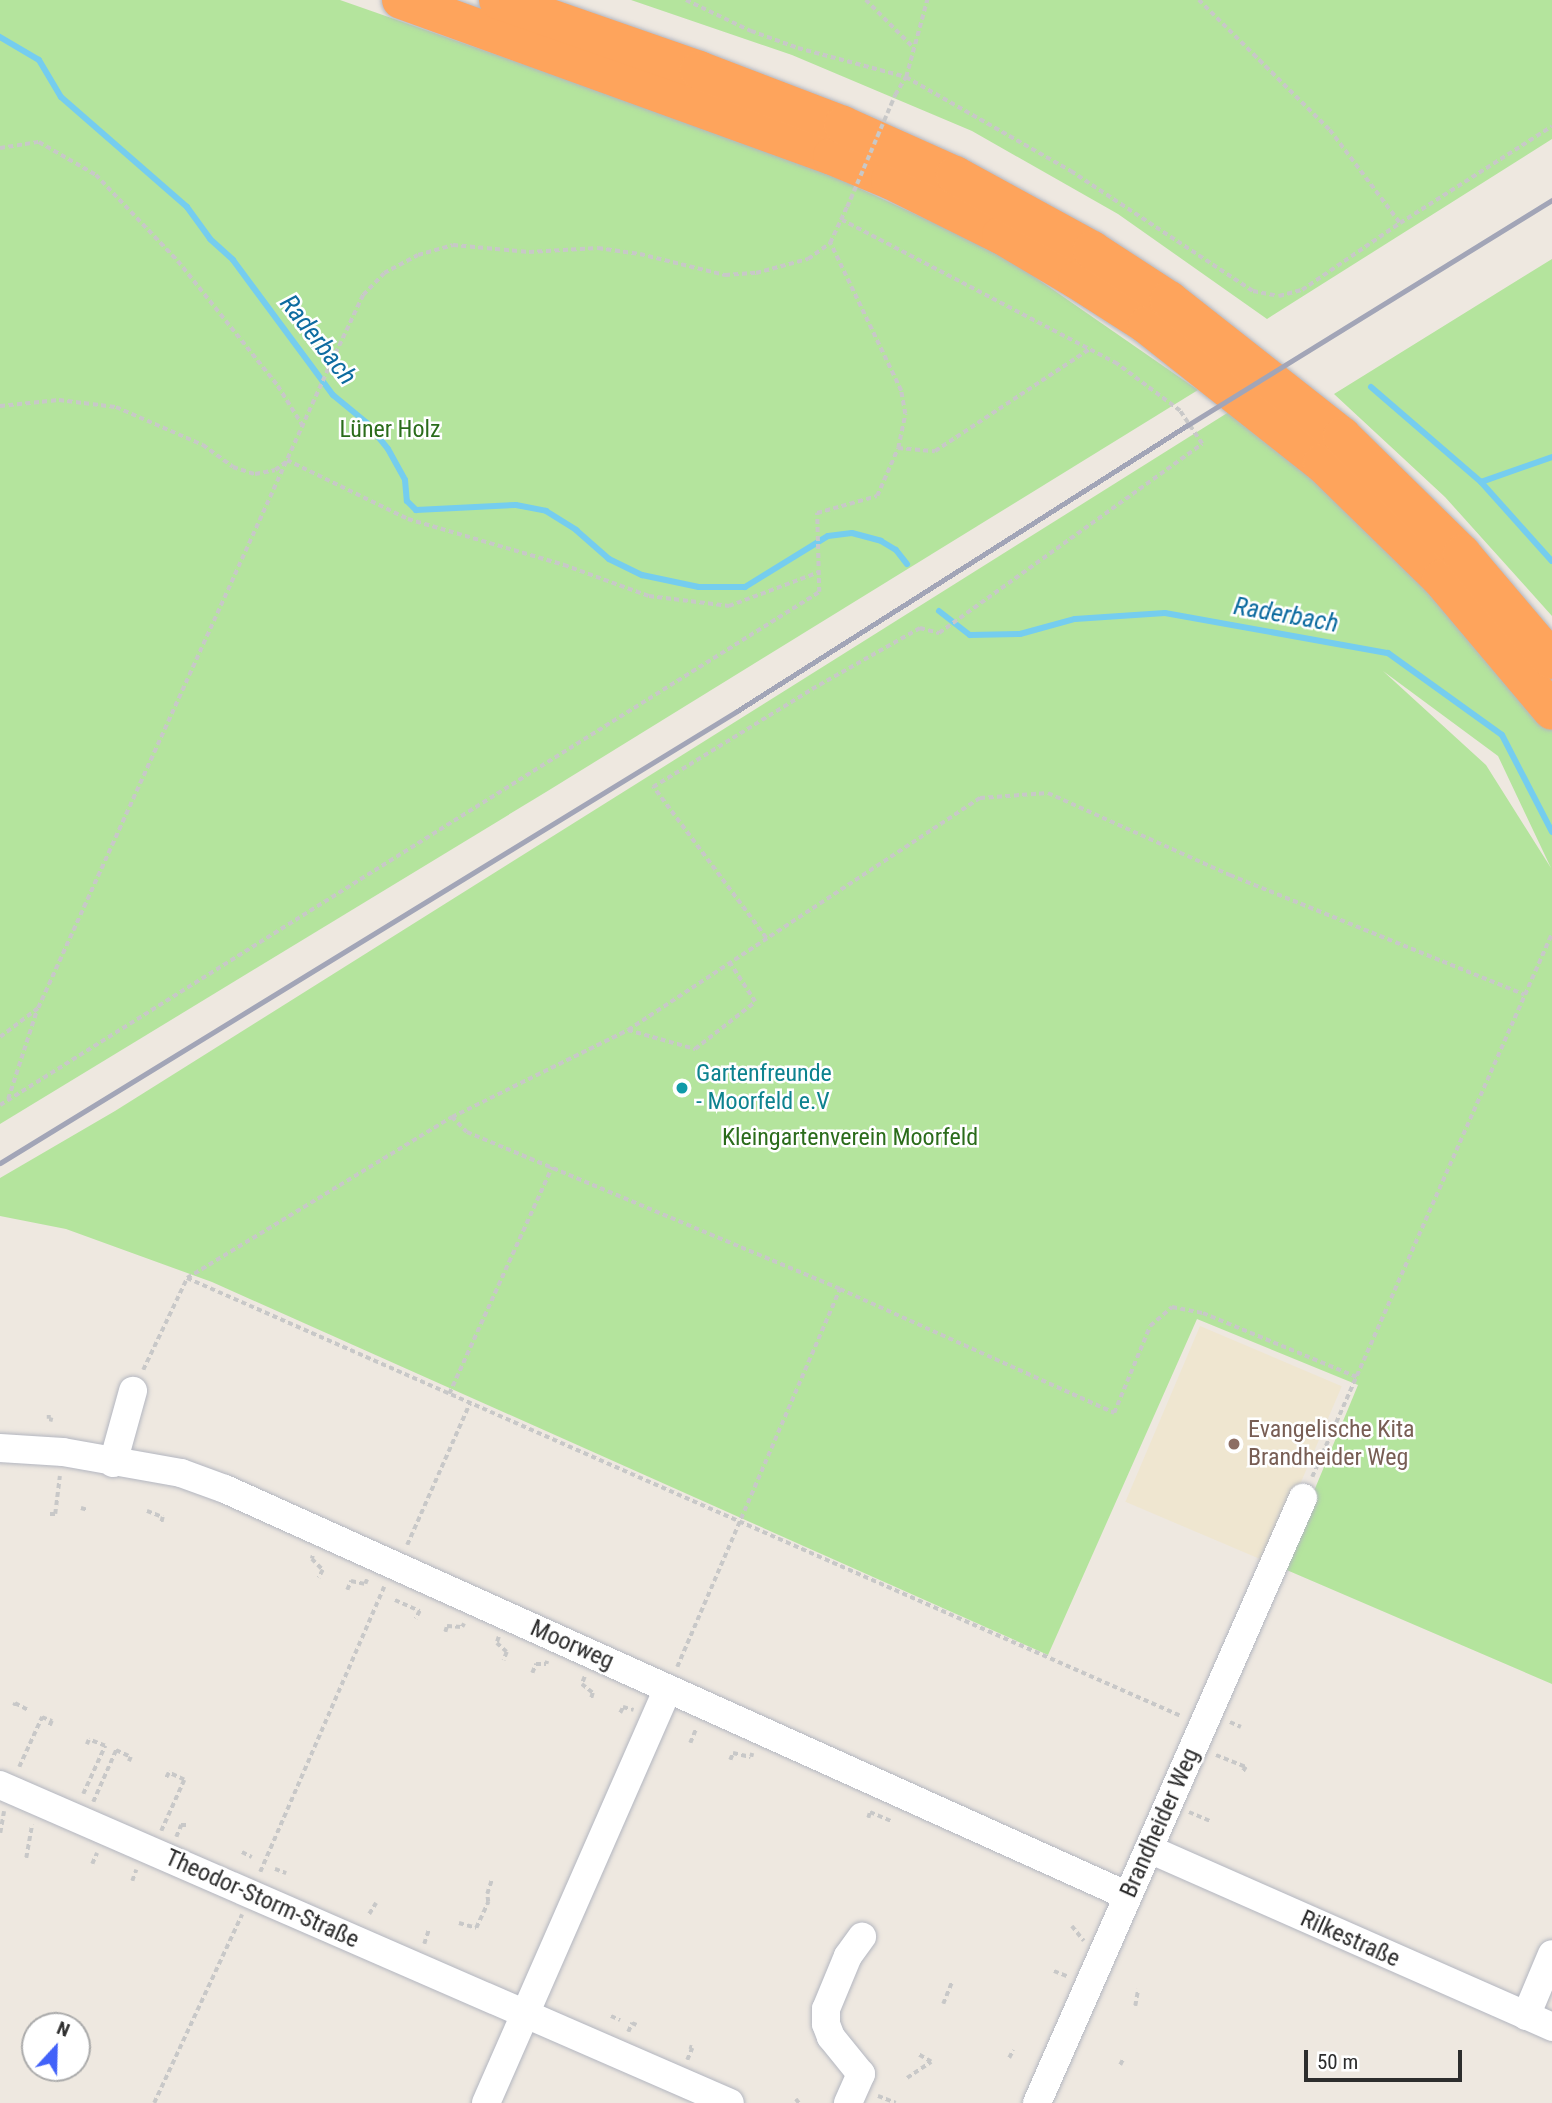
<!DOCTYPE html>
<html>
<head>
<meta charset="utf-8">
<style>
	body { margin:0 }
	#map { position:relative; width:1552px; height:2103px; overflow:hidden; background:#eee8e0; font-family:"Roboto Condensed",sans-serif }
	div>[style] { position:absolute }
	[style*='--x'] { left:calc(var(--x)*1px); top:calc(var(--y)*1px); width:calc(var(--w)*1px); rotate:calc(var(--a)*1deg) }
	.education>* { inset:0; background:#efe6d0; transform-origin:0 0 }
	.green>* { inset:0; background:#b4e49d }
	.stream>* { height:6px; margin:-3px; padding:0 3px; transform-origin:3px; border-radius:3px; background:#75cdef }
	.path>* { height:3.5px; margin-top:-1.75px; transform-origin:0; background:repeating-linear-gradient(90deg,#c8c8c8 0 5px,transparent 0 8.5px) }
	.roads { filter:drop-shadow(0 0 2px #b3b6c0) drop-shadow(0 0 2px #b3b6c0) }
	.minor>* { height:28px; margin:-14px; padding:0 14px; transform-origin:14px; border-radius:14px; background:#fff }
	.highway>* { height:38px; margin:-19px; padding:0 19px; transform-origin:19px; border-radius:19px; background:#fea45c }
	.rail>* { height:5px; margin:-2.5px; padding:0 2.5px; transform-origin:2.5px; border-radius:2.5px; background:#a2a5b7 }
	.path-bridge>* { height:3.5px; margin-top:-1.75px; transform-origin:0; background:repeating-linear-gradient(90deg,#c8c8c8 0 5px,transparent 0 8.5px) }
	.dots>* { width:19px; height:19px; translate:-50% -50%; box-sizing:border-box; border:4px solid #fff; border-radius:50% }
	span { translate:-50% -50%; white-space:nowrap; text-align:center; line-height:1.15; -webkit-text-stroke:5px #fff; paint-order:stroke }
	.park-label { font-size:24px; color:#2b6c1b }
	.culture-label { font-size:24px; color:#0d838f }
	.left { translate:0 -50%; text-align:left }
	.education-label { font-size:24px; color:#785e54 }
	.street-label { font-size:24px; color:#2d2d2d }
	.water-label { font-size:26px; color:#0e6ca0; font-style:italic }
	.north { position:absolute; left:21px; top:2012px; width:70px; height:70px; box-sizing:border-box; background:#fff; border:2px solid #ababab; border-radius:50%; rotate:22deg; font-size:19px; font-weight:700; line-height:28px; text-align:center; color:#2d2d2d }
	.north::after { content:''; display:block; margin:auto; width:24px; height:32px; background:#4262f9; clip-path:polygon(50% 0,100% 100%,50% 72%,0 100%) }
	.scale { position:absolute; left:1304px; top:2050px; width:158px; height:32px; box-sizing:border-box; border:4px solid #2d2d2d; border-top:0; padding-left:9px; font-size:21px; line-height:24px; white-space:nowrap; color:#2d2d2d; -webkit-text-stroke:5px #fff; paint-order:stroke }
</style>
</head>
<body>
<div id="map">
	<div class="education">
		<i style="left:1200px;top:1326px;width:154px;height:191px;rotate:23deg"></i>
	</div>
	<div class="green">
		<i style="clip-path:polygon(0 0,340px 0,800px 161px,1000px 253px,1198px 390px,546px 792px,0 1124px)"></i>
		<i style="clip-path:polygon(631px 0,1552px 0,1552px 139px,1267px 319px,1118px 214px,972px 131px,792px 55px)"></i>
		<i style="clip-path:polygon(1552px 259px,1552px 616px,1445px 497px,1334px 394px)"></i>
		<i style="clip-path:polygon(evenodd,1232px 410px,1373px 526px,1552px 726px,1552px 1684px,1282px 1568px,1358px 1385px,1197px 1319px,1048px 1655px,212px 1282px,66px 1229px,0 1216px,0 1178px,115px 1111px,1232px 410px,1383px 671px,1498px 756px,1551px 868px,1486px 765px,1383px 671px)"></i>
	</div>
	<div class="stream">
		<i style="--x:0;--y:37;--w:45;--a:30.5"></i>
		<i style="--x:39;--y:60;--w:43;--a:59.3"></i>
		<i style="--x:61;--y:97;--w:167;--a:41.1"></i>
		<i style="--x:187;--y:207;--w:39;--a:54"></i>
		<i style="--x:210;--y:239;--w:31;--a:42"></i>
		<i style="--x:233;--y:260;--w:168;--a:53.5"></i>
		<i style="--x:333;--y:395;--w:44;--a:39.5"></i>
		<i style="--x:367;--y:423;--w:33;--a:51"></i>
		<i style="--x:388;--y:449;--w:35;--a:61"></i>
		<i style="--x:405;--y:480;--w:21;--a:85"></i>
		<i style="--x:407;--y:501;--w:13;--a:45"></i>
		<i style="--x:416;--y:510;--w:100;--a:-2.9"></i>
		<i style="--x:516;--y:505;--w:31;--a:11"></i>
		<i style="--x:546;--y:511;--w:36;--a:32"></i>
		<i style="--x:576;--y:530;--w:44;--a:41.3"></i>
		<i style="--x:609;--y:559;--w:37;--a:26"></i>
		<i style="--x:642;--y:575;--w:58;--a:11.9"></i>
		<i style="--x:699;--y:587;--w:46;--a:0"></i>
		<i style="--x:745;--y:587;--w:97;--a:-31.6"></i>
		<i style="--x:828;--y:536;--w:24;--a:-7"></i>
		<i style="--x:852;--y:533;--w:30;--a:15"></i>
		<i style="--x:881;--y:541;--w:17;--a:31"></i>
		<i style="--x:896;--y:550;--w:18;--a:52"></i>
		<i style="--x:1371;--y:387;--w:145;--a:40.8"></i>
		<i style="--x:1552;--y:457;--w:75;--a:160.6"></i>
		<i style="--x:1481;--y:482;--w:106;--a:48.1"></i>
		<i style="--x:939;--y:611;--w:39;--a:38"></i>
		<i style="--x:970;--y:635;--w:50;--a:-1.1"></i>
		<i style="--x:1020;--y:634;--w:57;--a:-15.3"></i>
		<i style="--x:1075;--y:619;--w:90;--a:-3.8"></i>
		<i style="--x:1165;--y:613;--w:227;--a:10.2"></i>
		<i style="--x:1388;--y:653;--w:140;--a:35.7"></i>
		<i style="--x:1502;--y:735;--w:109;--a:62.7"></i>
	</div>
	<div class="path">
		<i style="--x:686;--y:0;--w:72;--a:25.5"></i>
		<i style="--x:751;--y:31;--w:50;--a:19.9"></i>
		<i style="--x:798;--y:48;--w:112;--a:15"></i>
		<i style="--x:906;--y:77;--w:190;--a:29.7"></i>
		<i style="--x:1071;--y:171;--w:218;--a:33.4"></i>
		<i style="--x:1253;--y:291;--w:26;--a:11"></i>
		<i style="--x:1279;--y:296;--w:24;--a:-15"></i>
		<i style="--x:1302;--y:290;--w:119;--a:-34.4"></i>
		<i style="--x:1400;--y:223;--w:180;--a:-32.5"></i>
		<i style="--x:866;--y:0;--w:68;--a:45"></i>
		<i style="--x:1199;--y:0;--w:185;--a:44.8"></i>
		<i style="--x:1330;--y:130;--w:116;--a:53"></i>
		<i style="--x:895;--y:95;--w:21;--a:-59"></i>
		<i style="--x:906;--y:77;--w:80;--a:-74.7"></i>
		<i style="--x:0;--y:148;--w:39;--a:-9"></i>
		<i style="--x:39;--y:142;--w:66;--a:30.1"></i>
		<i style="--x:96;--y:175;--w:119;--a:46.4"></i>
		<i style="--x:178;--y:261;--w:160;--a:51.3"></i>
		<i style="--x:278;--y:386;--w:47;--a:58"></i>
		<i style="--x:0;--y:406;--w:59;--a:-5.8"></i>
		<i style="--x:59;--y:400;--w:57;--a:7"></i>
		<i style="--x:116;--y:407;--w:95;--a:23.6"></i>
		<i style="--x:203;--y:445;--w:37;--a:36"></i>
		<i style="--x:233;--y:467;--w:23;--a:18"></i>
		<i style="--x:255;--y:474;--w:20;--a:-11"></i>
		<i style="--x:275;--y:470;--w:14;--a:-36"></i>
		<i style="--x:898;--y:448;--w:37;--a:5"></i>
		<i style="--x:935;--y:451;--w:187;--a:-33.4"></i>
		<i style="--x:287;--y:460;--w:135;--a:26"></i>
		<i style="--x:408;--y:519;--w:163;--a:16.4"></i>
		<i style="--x:564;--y:565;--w:90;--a:20"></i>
		<i style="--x:649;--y:596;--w:81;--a:7.1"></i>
		<i style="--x:729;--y:606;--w:96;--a:-20.7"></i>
		<i style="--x:766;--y:938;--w:189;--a:-126.8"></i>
		<i style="--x:653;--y:787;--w:187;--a:-31.6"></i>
		<i style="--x:812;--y:689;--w:124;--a:-29.5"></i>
		<i style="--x:920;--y:628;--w:20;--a:15"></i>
		<i style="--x:939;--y:633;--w:324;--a:-35.7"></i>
		<i style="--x:1202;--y:444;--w:40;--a:-124"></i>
		<i style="--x:1180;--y:411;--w:79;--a:-143.3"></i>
		<i style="--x:1117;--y:364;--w:310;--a:-152.4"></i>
		<i style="--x:628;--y:1030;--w:70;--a:15.8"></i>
		<i style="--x:695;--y:1049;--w:76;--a:-38.1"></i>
		<i style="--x:755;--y:1002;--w:48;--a:-123"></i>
		<i style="--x:0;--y:1037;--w:48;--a:-37.3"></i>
		<i style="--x:38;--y:1008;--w:702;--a:-65.59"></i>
		<i style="--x:328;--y:369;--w:82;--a:-64.7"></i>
		<i style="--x:363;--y:295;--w:30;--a:-46"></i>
		<i style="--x:384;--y:273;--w:38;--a:-28"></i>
		<i style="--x:418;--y:255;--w:36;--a:-16"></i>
		<i style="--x:453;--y:245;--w:76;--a:5.3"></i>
		<i style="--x:529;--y:252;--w:69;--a:-3.3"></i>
		<i style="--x:598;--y:248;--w:42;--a:8.1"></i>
		<i style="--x:640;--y:254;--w:88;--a:13.9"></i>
		<i style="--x:725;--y:275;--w:31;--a:-4"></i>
		<i style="--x:756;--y:273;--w:54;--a:-15.1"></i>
		<i style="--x:808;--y:259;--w:27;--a:-36"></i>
		<i style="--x:830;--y:243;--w:40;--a:-65"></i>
		<i style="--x:8;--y:1099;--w:94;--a:-72"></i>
		<i style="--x:0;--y:1105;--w:966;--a:-32.06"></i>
		<i style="--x:819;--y:592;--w:79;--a:-91.5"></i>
		<i style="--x:817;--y:513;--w:62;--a:-15.8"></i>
		<i style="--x:877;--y:496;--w:52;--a:-66.4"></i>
		<i style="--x:898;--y:448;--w:35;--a:-78"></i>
		<i style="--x:905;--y:414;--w:23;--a:-100"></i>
		<i style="--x:901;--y:391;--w:164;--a:-115.6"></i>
		<i style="--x:452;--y:1117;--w:21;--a:45"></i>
		<i style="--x:467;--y:1132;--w:405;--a:22.8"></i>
		<i style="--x:840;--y:1289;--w:301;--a:24.3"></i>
		<i style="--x:1114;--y:1413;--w:94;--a:-67.5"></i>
		<i style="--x:1150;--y:1326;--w:29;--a:-41"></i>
		<i style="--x:1172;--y:1307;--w:32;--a:11"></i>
		<i style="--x:1203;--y:1313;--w:167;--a:22.6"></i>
		<i style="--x:187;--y:1278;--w:1086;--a:23.78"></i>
		<i style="--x:143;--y:1370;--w:102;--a:-64.4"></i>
		<i style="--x:187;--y:1278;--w:310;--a:-31.3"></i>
		<i style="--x:452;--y:1117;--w:196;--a:-26.3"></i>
		<i style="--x:628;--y:1030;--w:422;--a:-33.4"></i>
		<i style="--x:980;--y:798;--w:68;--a:-4.2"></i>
		<i style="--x:1048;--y:793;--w:200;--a:24.3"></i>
		<i style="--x:1230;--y:875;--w:318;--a:22.1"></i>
		<i style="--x:449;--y:1394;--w:249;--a:-65.6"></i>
		<i style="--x:49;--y:1415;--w:4;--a:90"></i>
		<i style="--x:49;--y:1419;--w:4;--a:14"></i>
		<i style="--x:1312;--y:1477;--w:595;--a:-66.19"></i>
		<i style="--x:81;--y:1508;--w:7;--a:16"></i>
		<i style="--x:147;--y:1511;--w:17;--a:21"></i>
		<i style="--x:163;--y:1517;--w:8;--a:104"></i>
		<i style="--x:50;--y:1514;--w:5;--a:0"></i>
		<i style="--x:55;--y:1514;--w:38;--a:-83"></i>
		<i style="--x:407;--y:1545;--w:155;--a:-66.1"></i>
		<i style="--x:313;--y:1556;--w:3;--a:108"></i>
		<i style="--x:312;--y:1559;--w:16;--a:45"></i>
		<i style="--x:323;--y:1570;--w:9;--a:117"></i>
		<i style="--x:347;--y:1590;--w:10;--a:-66"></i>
		<i style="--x:351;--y:1581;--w:14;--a:12"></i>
		<i style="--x:365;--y:1584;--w:5;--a:-68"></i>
		<i style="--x:395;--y:1600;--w:27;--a:24"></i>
		<i style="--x:420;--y:1611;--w:9;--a:117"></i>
		<i style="--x:445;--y:1632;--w:6;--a:-72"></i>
		<i style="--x:447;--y:1626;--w:15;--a:4"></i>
		<i style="--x:462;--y:1627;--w:4;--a:-63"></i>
		<i style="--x:499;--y:1637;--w:6;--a:108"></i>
		<i style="--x:497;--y:1643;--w:13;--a:42"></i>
		<i style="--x:507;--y:1652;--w:9;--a:111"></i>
		<i style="--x:677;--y:1667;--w:412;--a:-66.7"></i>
		<i style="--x:532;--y:1673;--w:10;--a:-66"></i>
		<i style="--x:536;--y:1664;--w:10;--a:0"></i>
		<i style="--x:546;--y:1664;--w:3;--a:-72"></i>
		<i style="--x:585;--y:1677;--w:8;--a:113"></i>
		<i style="--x:582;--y:1684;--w:14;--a:39"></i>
		<i style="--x:593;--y:1693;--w:7;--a:106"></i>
		<i style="--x:14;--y:1706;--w:3;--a:-72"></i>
		<i style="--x:15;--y:1703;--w:15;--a:28"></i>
		<i style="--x:620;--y:1713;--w:7;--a:-63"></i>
		<i style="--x:623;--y:1707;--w:11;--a:15"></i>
		<i style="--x:1230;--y:1722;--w:12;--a:24"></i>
		<i style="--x:690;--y:1743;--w:15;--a:-67"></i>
		<i style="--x:1216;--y:1755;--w:32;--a:22"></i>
		<i style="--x:1246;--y:1767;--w:6;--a:121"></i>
		<i style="--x:730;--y:1760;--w:8;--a:-67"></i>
		<i style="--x:733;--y:1753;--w:18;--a:13"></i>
		<i style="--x:751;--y:1757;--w:4;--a:-76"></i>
		<i style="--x:19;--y:1767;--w:55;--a:-65.3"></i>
		<i style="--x:42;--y:1717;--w:11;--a:22"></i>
		<i style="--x:52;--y:1721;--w:8;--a:113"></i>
		<i style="--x:83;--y:1794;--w:53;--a:-65.4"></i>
		<i style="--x:105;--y:1746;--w:17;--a:-159"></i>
		<i style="--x:89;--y:1740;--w:5;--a:112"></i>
		<i style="--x:93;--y:1802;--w:57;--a:-66.1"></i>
		<i style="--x:116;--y:1750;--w:17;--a:25"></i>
		<i style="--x:131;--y:1757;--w:5;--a:112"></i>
		<i style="--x:1189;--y:1812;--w:23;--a:23"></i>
		<i style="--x:868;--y:1818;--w:6;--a:-72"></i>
		<i style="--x:870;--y:1812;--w:23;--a:23"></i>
		<i style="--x:161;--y:1831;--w:56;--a:-65.7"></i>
		<i style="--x:184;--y:1780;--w:17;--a:-155"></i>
		<i style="--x:169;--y:1773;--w:7;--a:117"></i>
		<i style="--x:0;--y:1833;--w:22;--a:-80"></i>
		<i style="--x:176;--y:1837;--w:13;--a:-67"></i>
		<i style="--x:181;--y:1825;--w:6;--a:0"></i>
		<i style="--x:242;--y:1852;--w:11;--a:27"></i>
		<i style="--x:26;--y:1858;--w:34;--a:-80"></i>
		<i style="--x:92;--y:1864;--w:12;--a:-66"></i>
		<i style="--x:275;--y:1869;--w:12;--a:20"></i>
		<i style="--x:260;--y:1872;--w:311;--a:-66.5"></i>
		<i style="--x:132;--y:1881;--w:12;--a:-70"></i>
		<i style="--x:369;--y:1914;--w:13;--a:-58"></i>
		<i style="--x:459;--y:1923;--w:18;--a:16"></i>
		<i style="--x:476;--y:1928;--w:29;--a:-65"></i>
		<i style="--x:488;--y:1902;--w:8;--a:-97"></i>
		<i style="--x:487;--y:1894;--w:16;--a:-72"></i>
		<i style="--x:1072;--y:1926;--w:19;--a:51"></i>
		<i style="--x:424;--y:1944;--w:16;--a:-72"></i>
		<i style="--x:1054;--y:1971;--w:16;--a:22"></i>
		<i style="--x:943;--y:2004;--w:24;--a:-68"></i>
		<i style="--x:1135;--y:2006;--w:17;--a:-80"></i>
		<i style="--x:611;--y:2016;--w:10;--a:24"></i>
		<i style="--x:628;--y:2032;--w:10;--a:-66"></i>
		<i style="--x:632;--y:2023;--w:5;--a:22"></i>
		<i style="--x:1009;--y:2058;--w:9;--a:-63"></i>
		<i style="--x:687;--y:2060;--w:13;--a:-67"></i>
		<i style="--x:692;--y:2048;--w:3;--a:-162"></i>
		<i style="--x:1120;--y:2065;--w:7;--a:-63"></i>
		<i style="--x:907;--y:2078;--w:29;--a:-34"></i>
		<i style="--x:931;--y:2062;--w:14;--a:-150"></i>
		<i style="--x:878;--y:2096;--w:19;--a:21"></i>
		<i style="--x:796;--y:2099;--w:5;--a:53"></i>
		<i style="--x:154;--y:2103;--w:208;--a:-65"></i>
	</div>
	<div class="roads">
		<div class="minor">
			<i style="--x:0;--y:1448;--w:63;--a:3.6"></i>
			<i style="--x:63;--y:1452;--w:120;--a:10.1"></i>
			<i style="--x:181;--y:1473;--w:47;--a:20"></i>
			<i style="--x:225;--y:1489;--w:990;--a:24.26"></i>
			<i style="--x:113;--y:1463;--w:75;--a:-74.5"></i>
			<i style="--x:0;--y:1785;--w:796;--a:23.54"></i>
			<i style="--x:1149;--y:1849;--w:441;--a:23.8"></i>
			<i style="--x:1526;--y:2016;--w:67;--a:-67.2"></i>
			<i style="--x:486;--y:2103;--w:452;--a:-66.3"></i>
			<i style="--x:848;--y:2103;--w:32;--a:-66"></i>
			<i style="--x:861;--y:2074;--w:48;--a:-129"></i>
			<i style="--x:831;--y:2037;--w:14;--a:-111"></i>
			<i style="--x:826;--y:2024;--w:15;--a:-90"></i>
			<i style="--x:826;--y:2009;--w:57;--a:-67.5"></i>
			<i style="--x:848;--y:1956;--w:24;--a:-54"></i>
			<i style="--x:1037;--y:2103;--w:661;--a:-66.27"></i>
		</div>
		<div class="highway">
			<i style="--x:401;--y:0;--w:458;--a:19.9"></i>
			<i style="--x:832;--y:156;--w:63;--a:22.5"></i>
			<i style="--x:890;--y:180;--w:124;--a:26.4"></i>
			<i style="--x:1001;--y:235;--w:88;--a:30.6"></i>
			<i style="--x:1077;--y:280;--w:83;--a:32.7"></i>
			<i style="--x:1147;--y:325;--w:223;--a:38.3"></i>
			<i style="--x:1322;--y:463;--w:166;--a:44.3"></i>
			<i style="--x:1441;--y:579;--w:172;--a:49.9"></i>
			<i style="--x:498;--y:0;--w:213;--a:19.2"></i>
			<i style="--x:699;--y:70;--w:154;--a:20.9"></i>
			<i style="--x:843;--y:125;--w:123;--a:24.1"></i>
			<i style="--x:955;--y:175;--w:156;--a:28.7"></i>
			<i style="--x:1092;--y:250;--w:92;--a:33"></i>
			<i style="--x:1169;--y:300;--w:220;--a:38.2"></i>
			<i style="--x:1342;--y:436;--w:168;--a:44.5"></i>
			<i style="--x:1462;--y:554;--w:139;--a:49.7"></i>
		</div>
	</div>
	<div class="rail">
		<i style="--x:0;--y:1163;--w:865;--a:-31.52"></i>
		<i style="--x:737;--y:711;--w:532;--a:-32.41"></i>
		<i style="--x:1186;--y:426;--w:430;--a:-31.7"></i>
	</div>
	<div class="path-bridge">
		<i style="--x:847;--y:207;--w:122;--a:-66.8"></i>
	</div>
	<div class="dots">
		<i style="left:682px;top:1088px;background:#0f9aa8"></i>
		<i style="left:1234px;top:1444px;background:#8d6e63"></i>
	</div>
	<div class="park-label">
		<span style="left:390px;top:430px">Lüner Holz</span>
		<span style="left:850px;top:1138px">Kleingartenverein Moorfeld</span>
	</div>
	<div class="culture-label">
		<span class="left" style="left:696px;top:1088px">Gartenfreunde<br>- Moorfeld e.V</span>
	</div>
	<div class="education-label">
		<span class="left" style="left:1248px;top:1444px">Evangelische Kita<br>Brandheider Weg</span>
	</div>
	<div class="street-label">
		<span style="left:572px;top:1645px;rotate:24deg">Moorweg</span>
		<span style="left:1160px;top:1823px;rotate:-66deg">Brandheider Weg</span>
		<span style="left:262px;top:1899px;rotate:24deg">Theodor-Storm-Straße</span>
		<span style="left:1350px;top:1939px;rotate:24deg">Rilkestraße</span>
	</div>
	<div class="water-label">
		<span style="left:318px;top:340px;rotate:52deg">Raderbach</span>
		<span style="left:1286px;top:615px;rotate:10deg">Raderbach</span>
	</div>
	<div class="north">N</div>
	<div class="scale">50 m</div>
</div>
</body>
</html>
